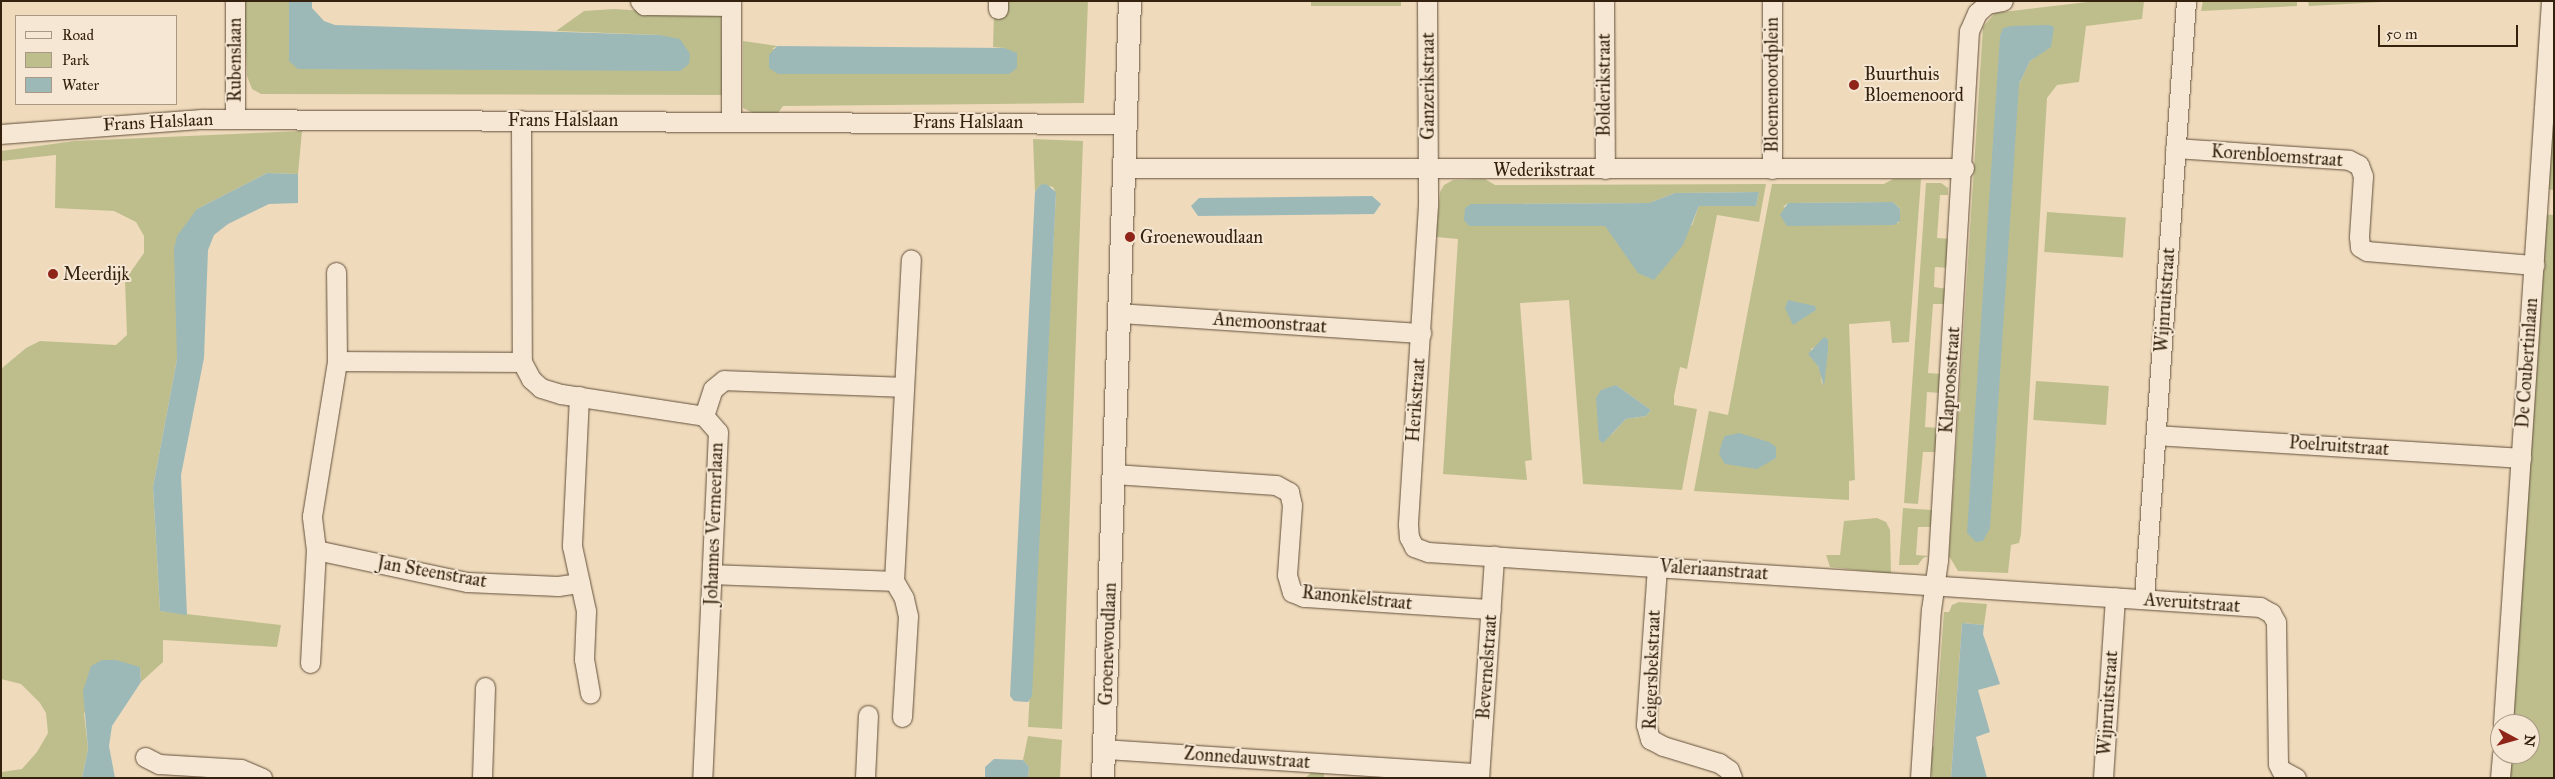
<!DOCTYPE html>
<html>
<head>
<meta charset="utf-8">
<style>
	body { margin:0 }
	#map { position:relative; width:2555px; height:779px; overflow:hidden; background:#efdabc; font-family:"IM FELL Great Primer",serif }
	div>[style] { position:absolute }
	[style*='--x'] { left:calc(var(--x)*1px); top:calc(var(--y)*1px); width:calc(var(--w)*1px); rotate:calc(var(--a)*1deg) }
	.green>* { inset:0; background:#bebe8d; transform-origin:0 0 }
	.water>* { inset:0; background:#9cb9b8 }
	.roads { filter:drop-shadow(0 0 1px #63503a) drop-shadow(0 0 1px #63503a) }
	.minor>* { height:19px; margin:-9.5px; padding:0 9.5px; transform-origin:9.5px; border-radius:9.5px; background:#f5e7d3 }
	.tertiary>* { height:22px; margin:-11px; padding:0 11px; transform-origin:11px; border-radius:11px; background:#f5e7d3 }
	.dots>* { width:14px; height:14px; translate:-50% -50%; box-sizing:border-box; border:2px solid #f5e7d3; border-radius:50% }
	span { translate:-50% -50%; white-space:nowrap; text-align:center; line-height:1.15; -webkit-text-stroke:4px #f5e7d3; paint-order:stroke }
	.street-label { font-size:18px; color:#34220e }
	.poi-label { font-size:18px; color:#34220e }
	.left { translate:0 -50%; text-align:left }
	.frame { position:absolute; inset:0; border:2px solid #34220e; pointer-events:none }
	.legend { position:absolute; left:15px; top:15px; width:162px; height:90px; box-sizing:border-box; background:#f5e7d3; border:1px solid #a89884; margin:0; padding:6px 9px; list-style:none; font-size:15px; color:#34220e }
	.legend li { display:flex; align-items:center; gap:10px; height:25px }
	.legend b { width:25px; border:1px solid #a89884 }
	.north { position:absolute; left:2490px; top:714px; width:50px; height:50px; box-sizing:border-box; background:#f5e7d3; border:1px solid #a89884; border-radius:50%; rotate:96deg; font-size:14px; font-weight:700; line-height:20px; text-align:center; color:#34220e }
	.north::after { content:''; display:block; margin:auto; width:18px; height:22px; background:#8f2418; clip-path:polygon(50% 0,100% 100%,50% 72%,0 100%) }
	.scale { position:absolute; left:2378px; top:25px; width:140px; height:22px; box-sizing:border-box; border:2px solid #34220e; border-top:0; padding-left:6px; font-size:15px; line-height:18px; white-space:nowrap; color:#34220e; -webkit-text-stroke:4px #f5e7d3; paint-order:stroke }
</style>
</head>
<body>
<div id="map">
	<div class="green">
		<i style="clip-path:polygon(244px 1px,289px 1px,289px 61px,659px 35px,556px 31px,584px 11px,614px 9px,715px 15px,721px 17px,722px 95px,261px 94px,252px 89px,247px 76px)"></i>
		<i style="clip-path:polygon(1088px 1px,1084px 103px,783px 106px,778px 113px,753px 113px,743px 108px,743px 41px,777px 46px,772px 49px,1004px 48px,993px 47px,994px 13px,1006px 2px)"></i>
		<i style="left:1311px;top:1px;width:90px;height:5px"></i>
		<i style="clip-path:polygon(evenodd,2096px 1px,2144px 1px,2142px 19px,2086px 26px,2079px 82px,2057px 85px,2047px 98px,2021px 534px,2019px 543px,2011px 545px,2008px 573px,1958px 571px,1949px 556px,1983px 27px,1995px 13px,2096px 1px,2012px 26px,2051px 46px,2030px 61px,2019px 84px,2012px 26px)"></i>
		<i style="clip-path:polygon(2203px 1px,2297px 1px,2297px 6px,2201px 11px)"></i>
		<i style="clip-path:polygon(2308px 1px,2400px 1px,2309px 6px)"></i>
		<i style="clip-path:polygon(2554px 65px,2554px 190px,2545px 189px)"></i>
		<i style="clip-path:polygon(302px 131px,298px 174px,267px 173px,197px 209px,177px 300px,177px 359px,153px 487px,160px 611px,281px 625px,277px 647px,163px 640px,163px 662px,141px 682px,140px 667px,84px 713px,88px 749px,82px 778px,1px 778px,2px 772px,22px 769px,37px 752px,48px 733px,46px 713px,40px 703px,21px 684px,1px 679px,1px 369px,26px 348px,40px 341px,116px 345px,127px 335px,125px 280px,144px 253px,144px 236px,136px 222px,114px 211px,55px 208px,56px 155px,1px 161px,1px 151px,75px 141px)"></i>
		<i style="clip-path:polygon(1033px 139px,1083px 141px,1062px 729px,1028px 727px,1056px 193px,1053px 187px,1040px 185px,1035px 192px)"></i>
		<i style="clip-path:polygon(evenodd,1485px 179px,1495px 185px,1766px 184px,1759px 222px,1717px 215px,1687px 369px,1680px 367px,1674px 396px,1674px 405px,1697px 409px,1682px 490px,1583px 484px,1569px 300px,1520px 303px,1532px 460px,1525px 461px,1527px 480px,1443px 474px,1458px 239px,1436px 237px,1440px 192px,1444px 185px,1453px 180px,1485px 179px,1759px 192px,1756px 206px,1699px 206px,1692px 225px,1623px 248px,1605px 226px,1471px 204px,1649px 203px,1675px 193px,1759px 192px,1485px 179px,1616px 385px,1651px 410px,1646px 416px,1626px 419px,1612px 434px,1616px 385px)"></i>
		<i style="clip-path:polygon(evenodd,1893px 179px,1921px 179px,1909px 342px,1892px 343px,1890px 321px,1849px 324px,1855px 480px,1849px 481px,1849px 500px,1694px 491px,1709px 411px,1728px 415px,1772px 184px,1884px 184px,1893px 179px,1893px 202px,1900px 209px,1899px 223px,1783px 207px,1788px 203px,1893px 202px,1893px 179px,1824px 338px,1828px 339px,1828px 351px,1822px 385px,1821px 374px,1811px 349px,1819px 345px,1824px 338px)"></i>
		<i style="clip-path:polygon(1926px 183px,1941px 183px,1948px 188px,1948px 195px,1940px 195px,1937px 238px,1951px 239px,1949px 268px,1935px 267px,1934px 287px,1948px 289px,1946px 304px,1933px 304px,1928px 373px,1942px 374px,1940px 393px,1927px 392px,1925px 427px,1938px 428px,1936px 452px,1923px 452px,1918px 504px,1904px 503px)"></i>
		<i style="left:2047px;top:212px;width:79px;height:40px;rotate:4deg"></i>
		<i style="clip-path:polygon(2541px 214px,2554px 215px,2554px 778px,2507px 778px,2508px 754px,2530px 754px,2530px 724px,2510px 724px)"></i>
		<i style="left:2036px;top:381px;width:73px;height:39px;rotate:4deg"></i>
		<i style="clip-path:polygon(1903px 508px,1932px 510px,1931px 527px,1918px 527px,1916px 555px,1929px 556px,1923px 558px,1918px 565px,1899px 565px)"></i>
		<i style="clip-path:polygon(1877px 518px,1886px 522px,1890px 530px,1891px 574px,1830px 567px,1826px 555px,1840px 555px,1844px 521px)"></i>
		<i style="clip-path:polygon(1959px 602px,1987px 604px,1984px 625px,1962px 623px,1951px 778px,1932px 778px,1929px 749px,1934px 746px,1944px 612px,1949px 612px,1952px 605px)"></i>
		<i style="clip-path:polygon(1028px 736px,1062px 740px,1060px 778px,1028px 778px,1029px 767px,1023px 760px)"></i>
		<i style="clip-path:polygon(1312px 772px,1324px 772px,1324px 778px,1305px 778px)"></i>
	</div>
	<div class="water">
		<i style="clip-path:polygon(289px 1px,312px 1px,312px 8px,324px 21px,335px 25px,659px 35px,680px 39px,690px 54px,689px 64px,680px 71px,298px 69px,289px 61px)"></i>
		<i style="clip-path:polygon(2049px 25px,2054px 27px,2051px 47px,2030px 61px,2019px 84px,1990px 528px,1983px 541px,1976px 542px,1967px 533px,2000px 36px,2003px 28px,2012px 26px)"></i>
		<i style="clip-path:polygon(777px 46px,1004px 48px,1017px 53px,1017px 68px,1009px 74px,778px 74px,769px 68px,769px 55px)"></i>
		<i style="clip-path:polygon(267px 173px,298px 174px,298px 203px,269px 204px,228px 224px,214px 235px,208px 250px,204px 358px,181px 475px,187px 615px,160px 611px,153px 487px,177px 359px,174px 249px,177px 236px,197px 209px)"></i>
		<i style="clip-path:polygon(1046px 184px,1056px 192px,1032px 696px,1028px 702px,1014px 701px,1010px 696px,1035px 192px,1040px 185px)"></i>
		<i style="clip-path:polygon(1759px 192px,1756px 206px,1699px 206px,1683px 245px,1654px 280px,1638px 273px,1605px 226px,1469px 226px,1464px 220px,1465px 208px,1471px 204px,1649px 203px,1675px 193px)"></i>
		<i style="clip-path:polygon(1372px 196px,1381px 204px,1374px 214px,1198px 216px,1191px 206px,1199px 198px)"></i>
		<i style="clip-path:polygon(1893px 202px,1900px 209px,1900px 221px,1894px 225px,1787px 226px,1780px 215px,1788px 203px)"></i>
		<i style="clip-path:polygon(1788px 300px,1815px 306px,1816px 310px,1793px 325px,1785px 308px)"></i>
		<i style="clip-path:polygon(1824px 337px,1828px 339px,1828px 351px,1824px 386px,1818px 366px,1808px 354px)"></i>
		<i style="clip-path:polygon(1616px 385px,1651px 410px,1646px 416px,1626px 419px,1603px 443px,1599px 440px,1596px 398px,1601px 390px)"></i>
		<i style="clip-path:polygon(1739px 433px,1769px 442px,1776px 447px,1776px 458px,1757px 469px,1725px 464px,1719px 454px,1722px 442px,1725px 436px)"></i>
		<i style="clip-path:polygon(1962px 623px,1984px 625px,1983px 634px,2000px 684px,1978px 690px,1990px 732px,1976px 737px,1987px 778px,1951px 778px)"></i>
		<i style="clip-path:polygon(102px 660px,116px 660px,140px 667px,141px 682px,112px 726px,109px 746px,115px 778px,82px 778px,88px 749px,83px 691px,91px 666px)"></i>
		<i style="clip-path:polygon(994px 759px,1023px 760px,1029px 767px,1028px 778px,985px 778px,985px 767px)"></i>
	</div>
	<div class="roads">
		<div class="minor">
			<i style="--x:640;--y:1;--w:6;--a:45"></i>
			<i style="--x:644;--y:5;--w:87;--a:0.7"></i>
			<i style="--x:1427;--y:1;--w:204;--a:89.7"></i>
			<i style="--x:1428;--y:205;--w:320;--a:93.6"></i>
			<i style="--x:1408;--y:524;--w:13;--a:86"></i>
			<i style="--x:1409;--y:537;--w:11;--a:63"></i>
			<i style="--x:1414;--y:547;--w:15;--a:20"></i>
			<i style="--x:1428;--y:552;--w:834;--a:3.78"></i>
			<i style="--x:2260;--y:607;--w:13;--a:29"></i>
			<i style="--x:2271;--y:613;--w:10;--a:61"></i>
			<i style="--x:2276;--y:622;--w:142;--a:89.2"></i>
			<i style="--x:2278;--y:764;--w:7;--a:63"></i>
			<i style="--x:2281;--y:770;--w:17;--a:28"></i>
			<i style="--x:1604;--y:1;--w:168;--a:89.7"></i>
			<i style="--x:998;--y:9;--w:8;--a:-90"></i>
			<i style="--x:235;--y:119;--w:118;--a:-90"></i>
			<i style="--x:521;--y:120;--w:242;--a:89.8"></i>
			<i style="--x:522;--y:362;--w:19;--a:62"></i>
			<i style="--x:531;--y:379;--w:13;--a:42"></i>
			<i style="--x:541;--y:388;--w:21;--a:17"></i>
			<i style="--x:561;--y:394;--w:145;--a:8.7"></i>
			<i style="--x:704;--y:416;--w:21;--a:49"></i>
			<i style="--x:718;--y:432;--w:346;--a:92.6"></i>
			<i style="--x:731;--y:120;--w:119;--a:-90"></i>
			<i style="--x:1;--y:134;--w:202;--a:-4.3"></i>
			<i style="--x:202;--y:119;--w:923;--a:0.31"></i>
			<i style="--x:2175;--y:148;--w:174;--a:3.9"></i>
			<i style="--x:2349;--y:160;--w:11;--a:27"></i>
			<i style="--x:2359;--y:165;--w:12;--a:70"></i>
			<i style="--x:2363;--y:176;--w:61;--a:93.8"></i>
			<i style="--x:2359;--y:237;--w:10;--a:84"></i>
			<i style="--x:2360;--y:247;--w:8;--a:30"></i>
			<i style="--x:2367;--y:251;--w:168;--a:4.8"></i>
			<i style="--x:1125;--y:168;--w:839;--a:0"></i>
			<i style="--x:1772;--y:169;--w:168;--a:-90"></i>
			<i style="--x:1119;--y:313;--w:303;--a:3.8"></i>
			<i style="--x:337;--y:361;--w:185;--a:0.3"></i>
			<i style="--x:579;--y:396;--w:150;--a:92.7"></i>
			<i style="--x:572;--y:546;--w:66;--a:77.8"></i>
			<i style="--x:586;--y:611;--w:48;--a:92.4"></i>
			<i style="--x:584;--y:659;--w:35;--a:80"></i>
			<i style="--x:704;--y:416;--w:28;--a:-72"></i>
			<i style="--x:713;--y:389;--w:14;--a:-39"></i>
			<i style="--x:724;--y:380;--w:179;--a:2.2"></i>
			<i style="--x:2156;--y:435;--w:366;--a:3.6"></i>
			<i style="--x:1114;--y:474;--w:162;--a:3.9"></i>
			<i style="--x:1276;--y:485;--w:15;--a:28"></i>
			<i style="--x:1289;--y:492;--w:13;--a:77"></i>
			<i style="--x:1292;--y:505;--w:70;--a:94.1"></i>
			<i style="--x:1287;--y:575;--w:18;--a:74"></i>
			<i style="--x:1292;--y:592;--w:13;--a:23"></i>
			<i style="--x:1304;--y:597;--w:187;--a:3.7"></i>
			<i style="--x:316;--y:550;--w:154;--a:12"></i>
			<i style="--x:467;--y:582;--w:91;--a:2.5"></i>
			<i style="--x:558;--y:586;--w:22;--a:-8"></i>
			<i style="--x:1657;--y:567;--w:158;--a:94"></i>
			<i style="--x:1646;--y:725;--w:15;--a:74"></i>
			<i style="--x:1650;--y:739;--w:15;--a:28"></i>
			<i style="--x:1663;--y:746;--w:59;--a:16.9"></i>
			<i style="--x:1719;--y:763;--w:12;--a:35"></i>
			<i style="--x:1729;--y:770;--w:9;--a:69"></i>
			<i style="--x:712;--y:574;--w:182;--a:2.2"></i>
			<i style="--x:2144;--y:599;--w:599;--a:-85.98"></i>
			<i style="--x:310;--y:663;--w:113;--a:-87"></i>
			<i style="--x:316;--y:550;--w:34;--a:-97"></i>
			<i style="--x:312;--y:516;--w:157;--a:-80.8"></i>
			<i style="--x:337;--y:361;--w:89;--a:-90.6"></i>
			<i style="--x:902;--y:717;--w:101;--a:-86.6"></i>
			<i style="--x:908;--y:616;--w:18;--a:-103"></i>
			<i style="--x:904;--y:598;--w:20;--a:-120"></i>
			<i style="--x:894;--y:581;--w:322;--a:-87"></i>
			<i style="--x:2503;--y:724;--w:725;--a:-86.2"></i>
			<i style="--x:1104;--y:749;--w:376;--a:3.7"></i>
			<i style="--x:145;--y:757;--w:16;--a:27"></i>
			<i style="--x:159;--y:764;--w:82;--a:3.5"></i>
			<i style="--x:241;--y:769;--w:23;--a:23"></i>
			<i style="--x:482;--y:778;--w:91;--a:-88.1"></i>
			<i style="--x:865;--y:778;--w:63;--a:-87.3"></i>
			<i style="--x:1479;--y:778;--w:223;--a:-86.1"></i>
			<i style="--x:1920;--y:778;--w:168;--a:-86.3"></i>
			<i style="--x:1931;--y:610;--w:50;--a:-82"></i>
			<i style="--x:1938;--y:560;--w:530;--a:-86.65"></i>
			<i style="--x:1969;--y:31;--w:20;--a:-66"></i>
			<i style="--x:1977;--y:13;--w:13;--a:-42"></i>
			<i style="--x:1987;--y:4;--w:16;--a:-11"></i>
			<i style="--x:2103;--y:778;--w:181;--a:-86.2"></i>
			<i style="--x:2500;--y:778;--w:24;--a:-85"></i>
		</div>
		<div class="tertiary">
			<i style="--x:1103;--y:778;--w:777;--a:-88.01"></i>
		</div>
	</div>
	<div class="dots">
		<i style="left:1854px;top:85px;background:#8f2418"></i>
		<i style="left:1130px;top:237px;background:#8f2418"></i>
		<i style="left:53px;top:274px;background:#8f2418"></i>
	</div>
	<div class="street-label">
		<span style="left:235px;top:60px;rotate:-90deg">Rubenslaan</span>
		<span style="left:1604px;top:85px;rotate:-90deg">Bolderikstraat</span>
		<span style="left:1772px;top:85px;rotate:-90deg">Bloemenoordplein</span>
		<span style="left:1428px;top:86px;rotate:-90deg">Ganzerikstraat</span>
		<span style="left:563px;top:120px">Frans Halslaan</span>
		<span style="left:158px;top:122px;rotate:-3deg">Frans Halslaan</span>
		<span style="left:968px;top:122px">Frans Halslaan</span>
		<span style="left:2277px;top:156px;rotate:4deg">Korenbloemstraat</span>
		<span style="left:1544px;top:170px">Wederikstraat</span>
		<span style="left:2165px;top:300px;rotate:-86deg">Wijnruitstraat</span>
		<span style="left:1270px;top:323px;rotate:4deg">Anemoonstraat</span>
		<span style="left:2527px;top:363px;rotate:-86deg">De Coubertinlaan</span>
		<span style="left:1950px;top:380px;rotate:-86deg">Klaproosstraat</span>
		<span style="left:1416px;top:400px;rotate:-86deg">Herikstraat</span>
		<span style="left:2339px;top:446px;rotate:4deg">Poelruitstraat</span>
		<span style="left:714px;top:524px;rotate:-88deg">Johannes Vermeerlaan</span>
		<span style="left:1714px;top:570px;rotate:4deg">Valeriaanstraat</span>
		<span style="left:432px;top:572px;rotate:10deg">Jan Steenstraat</span>
		<span style="left:1357px;top:598px;rotate:6deg">Ranonkelstraat</span>
		<span style="left:2192px;top:603px;rotate:4deg">Averuitstraat</span>
		<span style="left:1108px;top:644px;rotate:-88deg">Groenewoudlaan</span>
		<span style="left:1487px;top:667px;rotate:-86deg">Bevernelstraat</span>
		<span style="left:1652px;top:670px;rotate:-88deg">Reigersbekstraat</span>
		<span style="left:2108px;top:703px;rotate:-86deg">Wijnruitstraat</span>
		<span style="left:1247px;top:758px;rotate:4deg">Zonnedauwstraat</span>
	</div>
	<div class="poi-label">
		<span class="left" style="left:1864px;top:85px">Buurthuis<br>Bloemenoord</span>
		<span class="left" style="left:1140px;top:237px">Groenewoudlaan</span>
		<span class="left" style="left:63px;top:274px">Meerdijk</span>
	</div>
	<div class="frame"></div>
	<ul class="legend">
	<li><b style="height:6px;background:#f5e7d3"></b>Road</li>
	<li><b style="height:14px;background:#bebe8d"></b>Park</li>
	<li><b style="height:14px;background:#9cb9b8"></b>Water</li>
	</ul>
	<div class="north">N</div>
	<div class="scale">50 m</div>
</div>
</body>
</html>
